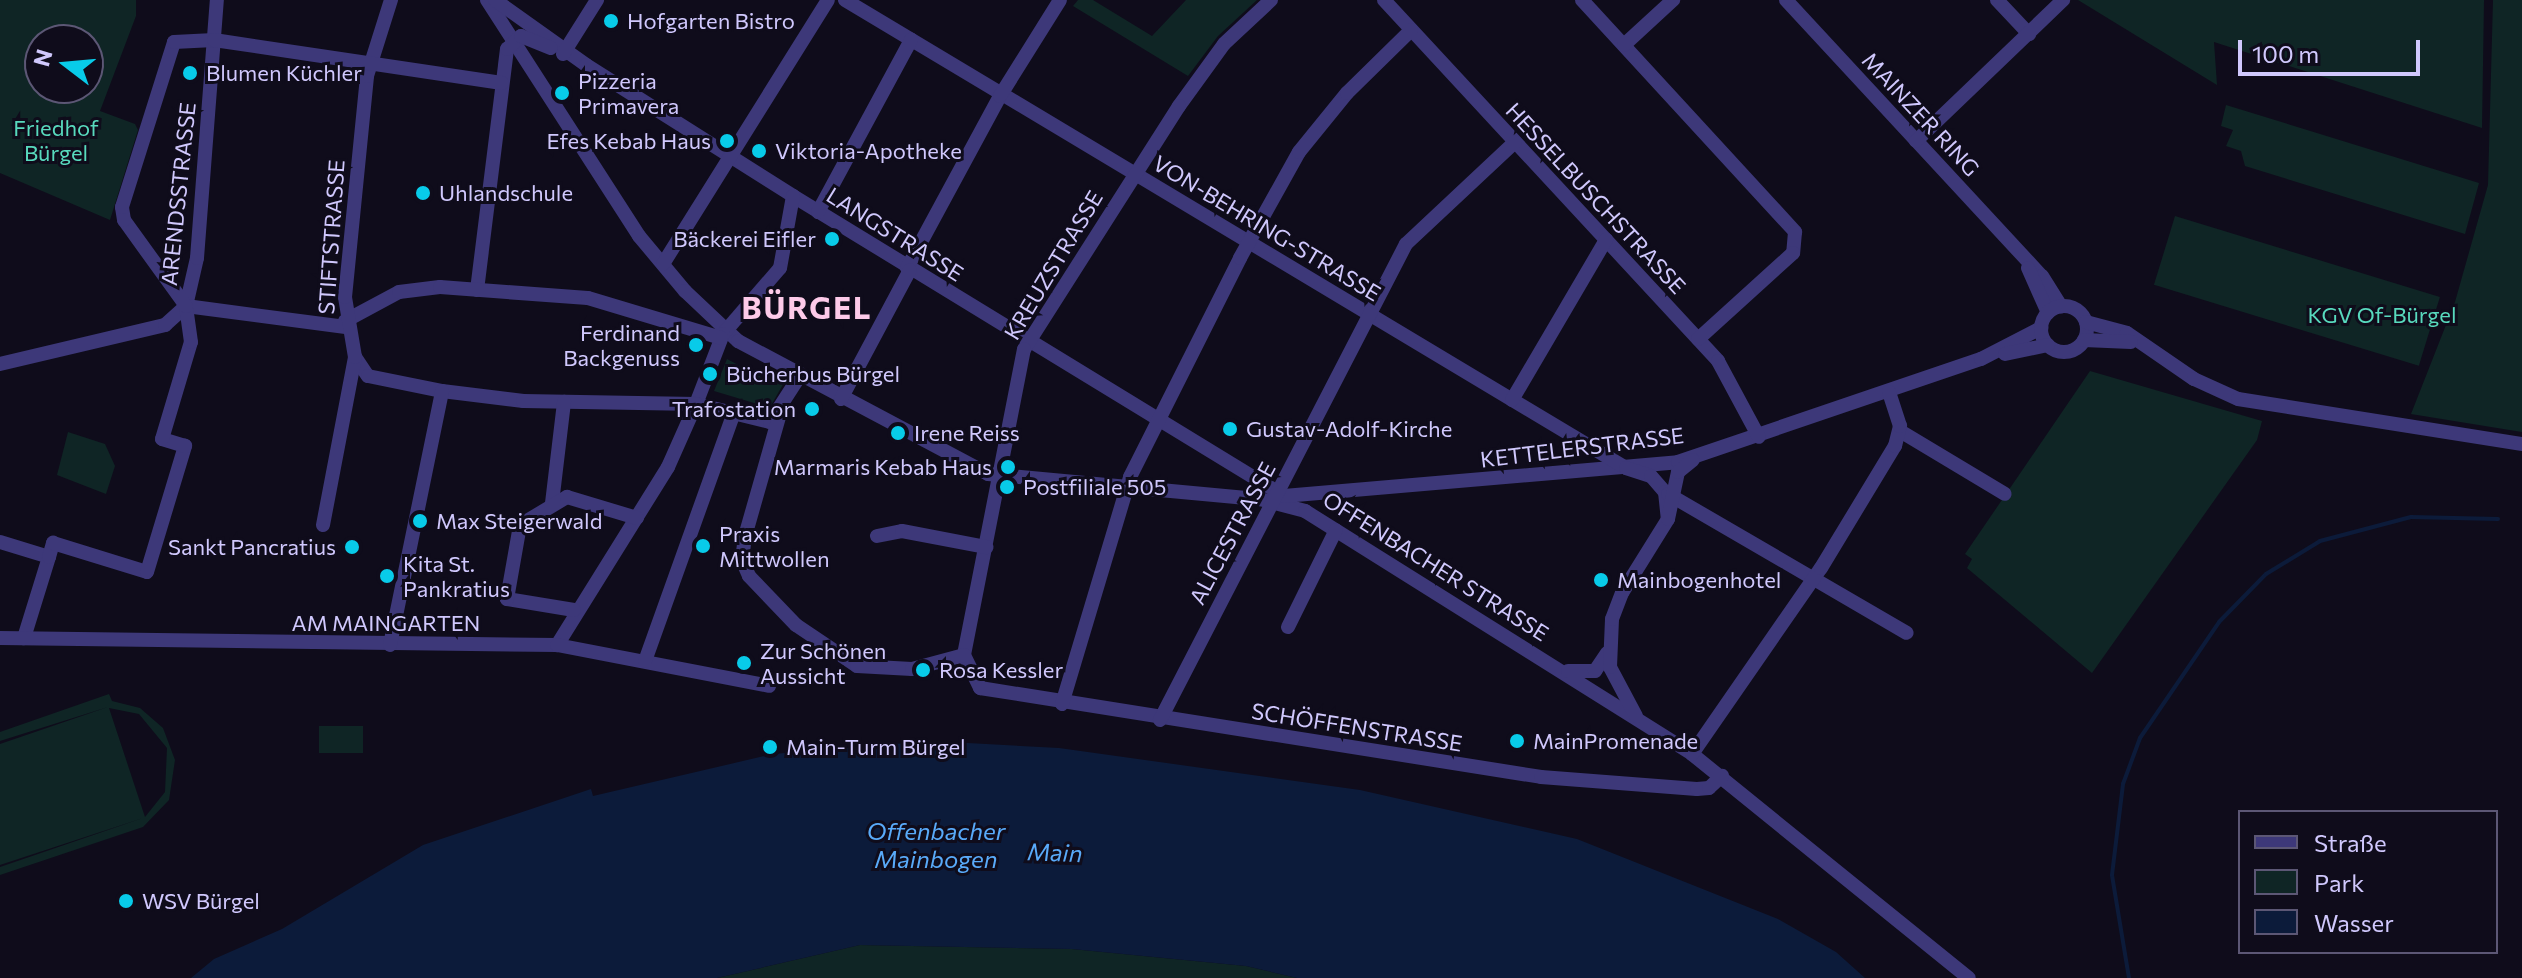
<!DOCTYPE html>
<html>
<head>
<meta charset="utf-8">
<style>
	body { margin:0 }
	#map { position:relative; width:2522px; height:978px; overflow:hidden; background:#0f0c1b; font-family:Commissioner,sans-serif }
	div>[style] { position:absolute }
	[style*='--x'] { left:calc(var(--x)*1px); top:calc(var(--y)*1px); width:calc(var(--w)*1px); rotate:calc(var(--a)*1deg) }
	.green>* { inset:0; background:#0f2525; transform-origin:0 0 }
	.water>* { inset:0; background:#0c1b3a }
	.stream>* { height:4px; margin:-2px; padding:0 2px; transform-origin:2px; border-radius:2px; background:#0c1b3a }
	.minor>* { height:14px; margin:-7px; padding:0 7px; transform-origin:7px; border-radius:7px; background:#3d3879 }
	.minor>.ring { margin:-7px; padding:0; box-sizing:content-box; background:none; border:14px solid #3d3879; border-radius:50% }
	.dots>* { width:22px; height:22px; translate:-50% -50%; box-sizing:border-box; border:4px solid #0f0c1b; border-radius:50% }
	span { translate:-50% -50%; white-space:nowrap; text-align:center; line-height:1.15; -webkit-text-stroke:6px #0f0c1b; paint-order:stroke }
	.poi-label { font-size:22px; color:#d0c8fd }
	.left { translate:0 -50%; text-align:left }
	.right { translate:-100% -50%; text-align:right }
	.street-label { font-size:22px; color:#d0c8fd }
	.park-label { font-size:22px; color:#58d9bd }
	.water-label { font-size:24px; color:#59aaf9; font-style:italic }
	.district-label { font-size:30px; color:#fdcae9; font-weight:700; letter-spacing:2px }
	.legend { position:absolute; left:2238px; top:810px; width:260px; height:144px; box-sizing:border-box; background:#0f0c1b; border:2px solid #5c5775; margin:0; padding:10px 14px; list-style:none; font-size:24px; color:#d0c8fd }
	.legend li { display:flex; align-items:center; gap:16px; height:40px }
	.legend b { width:40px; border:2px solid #5c5775 }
	.north { position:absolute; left:24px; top:24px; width:80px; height:80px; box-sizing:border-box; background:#0f0c1b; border:2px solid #5c5775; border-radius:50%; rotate:286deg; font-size:22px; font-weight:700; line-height:32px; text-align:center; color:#d0c8fd }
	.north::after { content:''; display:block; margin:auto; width:28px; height:36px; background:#08cbe9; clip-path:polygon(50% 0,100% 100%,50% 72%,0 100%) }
	.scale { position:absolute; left:2238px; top:40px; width:182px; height:36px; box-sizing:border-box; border:4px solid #d0c8fd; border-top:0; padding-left:10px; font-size:24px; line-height:28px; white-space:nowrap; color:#d0c8fd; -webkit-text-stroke:6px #0f0c1b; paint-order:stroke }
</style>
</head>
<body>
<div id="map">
	<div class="green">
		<i style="clip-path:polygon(evenodd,0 0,136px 0,136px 16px,100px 111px,135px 124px,138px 130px,110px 220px,0 173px,0 0,40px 40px,88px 40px,88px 88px,40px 88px,40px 40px)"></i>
		<i style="clip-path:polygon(1078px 0,1093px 0,1152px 36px,1186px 0,1257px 0,1218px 36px,1188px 76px,1073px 6px)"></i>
		<i style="clip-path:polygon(2078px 0,2484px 0,2482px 128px,2214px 42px,2217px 85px)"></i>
		<i style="clip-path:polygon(2493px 0,2522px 0,2522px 432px,2411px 414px,2455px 302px,2488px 185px)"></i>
		<i style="clip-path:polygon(2226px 105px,2479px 183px,2465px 234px,2245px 166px,2241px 151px,2226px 146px,2233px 130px,2221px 126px)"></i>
		<i style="left:2175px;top:216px;width:277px;height:72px;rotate:17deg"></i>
		<i style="clip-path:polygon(727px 359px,769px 381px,772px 375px,785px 381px,769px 409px,752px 412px,754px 403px,714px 391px)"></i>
		<i style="clip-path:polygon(2090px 371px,2262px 421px,2257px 440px,2092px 673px,1967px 568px,1972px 559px,1965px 554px)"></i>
		<i style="clip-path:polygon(68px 432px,105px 444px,115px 466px,106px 494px,57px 475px)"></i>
		<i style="clip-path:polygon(evenodd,109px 694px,112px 701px,140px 708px,163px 728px,175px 760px,169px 800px,143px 827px,0 875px,0 867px,143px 818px,0 865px,0 744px,108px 707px,0 741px,0 732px,109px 694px,109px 708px,139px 714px,167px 748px,165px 792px,145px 817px,109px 708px)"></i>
		<i style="left:319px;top:726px;width:44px;height:27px"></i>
		<i style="clip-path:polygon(860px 945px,1072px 949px,1246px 966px,1297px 978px,717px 978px)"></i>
	</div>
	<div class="water">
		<i style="clip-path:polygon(931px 741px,1059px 748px,1360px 790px,1577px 839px,1778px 919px,1836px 952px,1865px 978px,1297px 978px,1246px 966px,1072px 949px,860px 945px,717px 978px,191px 978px,214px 959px,282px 929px,423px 845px,591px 789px,593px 796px,773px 754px)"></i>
	</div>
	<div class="stream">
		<i style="--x:2129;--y:978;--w:104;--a:-99.4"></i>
		<i style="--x:2112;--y:875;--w:92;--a:-83.1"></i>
		<i style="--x:2123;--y:784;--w:49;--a:-69.7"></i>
		<i style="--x:2140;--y:738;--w:140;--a:-55.7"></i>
		<i style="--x:2219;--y:622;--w:67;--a:-45.6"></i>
		<i style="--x:2266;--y:574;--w:63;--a:-31.4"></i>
		<i style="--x:2320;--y:541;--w:94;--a:-14.8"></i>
		<i style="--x:2411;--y:517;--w:87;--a:1.3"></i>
	</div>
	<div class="minor">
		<i style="--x:487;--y:0;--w:281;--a:57.2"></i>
		<i style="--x:639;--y:236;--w:72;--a:50.1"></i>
		<i style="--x:685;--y:291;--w:73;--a:43.3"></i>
		<i style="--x:738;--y:341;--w:283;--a:28"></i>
		<i style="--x:988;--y:474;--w:273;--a:5.3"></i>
		<i style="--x:1260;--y:499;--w:47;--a:14.9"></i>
		<i style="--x:1305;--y:511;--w:457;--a:32.1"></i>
		<i style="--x:1692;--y:754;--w:356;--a:39"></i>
		<i style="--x:495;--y:0;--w:112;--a:35.5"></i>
		<i style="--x:586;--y:65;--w:245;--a:32.3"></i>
		<i style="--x:793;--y:196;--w:575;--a:31.42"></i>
		<i style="--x:1284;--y:496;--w:395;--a:-4.9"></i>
		<i style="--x:1678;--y:462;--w:320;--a:-18.8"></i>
		<i style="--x:1981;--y:359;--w:68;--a:-27.3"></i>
		<i style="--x:845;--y:0;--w:910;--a:30.93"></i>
		<i style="--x:1626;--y:468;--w:26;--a:18"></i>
		<i style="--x:1651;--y:476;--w:21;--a:49"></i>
		<i style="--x:1665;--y:492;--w:27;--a:84"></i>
		<i style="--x:1271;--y:0;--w:64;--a:136.9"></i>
		<i style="--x:1224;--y:44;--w:77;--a:126"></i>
		<i style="--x:1179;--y:106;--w:288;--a:122.5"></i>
		<i style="--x:1024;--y:349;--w:312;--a:101.1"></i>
		<i style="--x:964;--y:655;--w:37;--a:64"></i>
		<i style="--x:980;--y:688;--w:568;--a:9.01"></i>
		<i style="--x:1541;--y:777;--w:156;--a:4.4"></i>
		<i style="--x:1697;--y:789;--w:12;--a:-5"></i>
		<i style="--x:1709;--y:788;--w:18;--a:-43"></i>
		<i style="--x:1384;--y:0;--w:492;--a:47.2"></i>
		<i style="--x:1718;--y:361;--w:86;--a:61.7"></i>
		<i style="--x:1582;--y:0;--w:315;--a:47.4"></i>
		<i style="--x:1795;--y:232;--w:21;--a:95"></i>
		<i style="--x:1793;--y:253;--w:128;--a:137.8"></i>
		<i style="--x:1786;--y:0;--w:376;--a:47.2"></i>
		<i style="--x:2042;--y:276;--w:36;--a:58"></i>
		<i style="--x:1997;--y:0;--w:47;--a:46.7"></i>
		<i style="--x:1624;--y:45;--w:67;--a:-42.6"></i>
		<i style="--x:563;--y:54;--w:64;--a:-57.8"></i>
		<i style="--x:1916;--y:141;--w:204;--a:-43.8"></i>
		<i style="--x:793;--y:196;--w:73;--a:100.2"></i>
		<i style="--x:780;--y:268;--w:87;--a:130.8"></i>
		<i style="--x:723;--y:334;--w:75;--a:111.1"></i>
		<i style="--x:696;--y:404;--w:76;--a:13.7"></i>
		<i style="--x:770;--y:422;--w:54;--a:-57.2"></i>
		<i style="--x:818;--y:212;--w:196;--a:-61.6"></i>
		<i style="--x:663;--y:264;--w:311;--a:-58"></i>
		<i style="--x:907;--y:268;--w:196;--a:-61.6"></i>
		<i style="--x:1000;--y:96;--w:113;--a:-58"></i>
		<i style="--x:2028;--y:268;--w:49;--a:66"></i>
		<i style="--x:477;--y:290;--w:243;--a:-82.9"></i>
		<i style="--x:507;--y:49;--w:19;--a:-43"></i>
		<i style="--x:521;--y:36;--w:32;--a:22"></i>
		<i style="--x:186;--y:306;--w:49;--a:-77.1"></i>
		<i style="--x:197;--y:258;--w:259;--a:-85.6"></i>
		<i class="ring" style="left:2041px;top:306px;width:32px;height:32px"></i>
		<i style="--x:345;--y:321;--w:61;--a:-28.2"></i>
		<i style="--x:399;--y:292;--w:41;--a:-7"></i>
		<i style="--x:440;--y:287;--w:148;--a:4.3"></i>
		<i style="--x:588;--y:298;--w:139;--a:16.7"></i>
		<i style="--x:2086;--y:322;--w:42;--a:15"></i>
		<i style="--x:2127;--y:333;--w:81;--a:34.5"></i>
		<i style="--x:2194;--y:379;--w:48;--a:24.4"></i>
		<i style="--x:2238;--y:399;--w:288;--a:9"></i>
		<i style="--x:2084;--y:340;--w:47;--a:2.4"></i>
		<i style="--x:2005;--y:354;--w:44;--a:-11.8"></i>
		<i style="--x:355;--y:357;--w:23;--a:56"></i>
		<i style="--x:368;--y:376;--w:76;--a:11.5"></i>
		<i style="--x:442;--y:391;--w:82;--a:7"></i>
		<i style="--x:523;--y:401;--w:173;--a:1"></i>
		<i style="--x:696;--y:404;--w:69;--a:114"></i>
		<i style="--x:668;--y:467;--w:210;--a:121.9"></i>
		<i style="--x:0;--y:364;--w:170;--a:-13.3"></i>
		<i style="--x:165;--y:325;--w:28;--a:-42"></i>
		<i style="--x:186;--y:306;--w:161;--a:7.5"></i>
		<i style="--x:841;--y:399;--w:146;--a:-61.9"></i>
		<i style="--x:1512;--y:400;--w:186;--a:-59.6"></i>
		<i style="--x:781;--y:410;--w:131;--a:105.9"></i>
		<i style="--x:745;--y:536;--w:24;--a:97"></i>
		<i style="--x:742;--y:560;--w:17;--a:66"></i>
		<i style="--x:749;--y:576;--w:68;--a:46.2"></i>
		<i style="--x:796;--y:625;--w:73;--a:33.9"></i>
		<i style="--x:857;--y:666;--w:55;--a:3.1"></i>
		<i style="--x:912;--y:669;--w:54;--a:-15.1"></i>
		<i style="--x:1900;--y:431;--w:122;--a:31"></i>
		<i style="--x:1668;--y:494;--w:276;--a:30.2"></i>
		<i style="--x:552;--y:503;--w:102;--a:-83.2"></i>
		<i style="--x:323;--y:525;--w:171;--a:-79.2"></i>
		<i style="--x:355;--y:357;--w:61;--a:-99.5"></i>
		<i style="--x:345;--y:297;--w:222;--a:-84.3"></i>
		<i style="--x:367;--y:76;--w:80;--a:-72.5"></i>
		<i style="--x:877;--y:536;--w:25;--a:-11"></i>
		<i style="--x:902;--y:531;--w:86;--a:10.8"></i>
		<i style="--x:0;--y:542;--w:51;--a:17"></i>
		<i style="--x:49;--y:557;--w:85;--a:107.2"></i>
		<i style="--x:49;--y:557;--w:15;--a:-74"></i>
		<i style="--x:53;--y:543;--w:98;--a:17.1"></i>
		<i style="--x:147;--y:572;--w:132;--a:-73.2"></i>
		<i style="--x:185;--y:446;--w:24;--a:-163"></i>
		<i style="--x:162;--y:439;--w:101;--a:-73.4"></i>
		<i style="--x:191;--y:342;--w:36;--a:-98"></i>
		<i style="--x:186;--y:306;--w:106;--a:-125.8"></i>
		<i style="--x:124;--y:220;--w:13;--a:-99"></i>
		<i style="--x:122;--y:207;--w:173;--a:-72.5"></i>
		<i style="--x:174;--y:42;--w:40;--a:-2.9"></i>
		<i style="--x:214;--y:40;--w:291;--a:8.5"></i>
		<i style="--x:574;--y:610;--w:68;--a:-170.7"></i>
		<i style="--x:507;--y:599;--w:75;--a:-80"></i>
		<i style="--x:520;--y:525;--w:55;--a:-30.8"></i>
		<i style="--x:567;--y:497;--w:73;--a:16.7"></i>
		<i style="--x:1288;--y:627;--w:108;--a:-63.7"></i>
		<i style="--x:0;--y:638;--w:557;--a:0.72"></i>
		<i style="--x:557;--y:645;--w:216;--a:10.9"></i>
		<i style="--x:390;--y:645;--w:259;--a:-78.4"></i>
		<i style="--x:645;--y:661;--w:261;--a:-70.3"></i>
		<i style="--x:1568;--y:671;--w:27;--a:0"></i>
		<i style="--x:1595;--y:671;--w:22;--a:-56"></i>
		<i style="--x:1062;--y:704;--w:237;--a:-73.3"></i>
		<i style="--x:1130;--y:477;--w:245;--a:-63.3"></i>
		<i style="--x:1240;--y:258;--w:121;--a:-60.9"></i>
		<i style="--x:1299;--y:152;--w:76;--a:-50.9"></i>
		<i style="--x:1347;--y:93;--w:90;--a:-44.5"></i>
		<i style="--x:1636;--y:716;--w:55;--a:-118"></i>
		<i style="--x:1610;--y:667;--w:48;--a:-87.6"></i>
		<i style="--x:1612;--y:619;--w:28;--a:-69"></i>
		<i style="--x:1622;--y:593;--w:87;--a:-58.1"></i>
		<i style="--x:1668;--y:519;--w:48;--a:-78"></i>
		<i style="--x:1678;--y:472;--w:19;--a:-39"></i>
		<i style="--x:1160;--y:720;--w:536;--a:-62.67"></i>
		<i style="--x:1406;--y:244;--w:149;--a:-43.1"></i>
		<i style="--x:1692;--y:754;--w:226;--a:-55.3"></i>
		<i style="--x:1821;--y:568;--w:143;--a:-58.8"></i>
		<i style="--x:1895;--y:446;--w:21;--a:-76"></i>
		<i style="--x:1900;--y:426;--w:36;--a:-108"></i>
	</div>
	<div class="dots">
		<i style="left:611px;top:21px;background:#08cbe9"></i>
		<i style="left:190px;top:73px;background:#08cbe9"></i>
		<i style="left:562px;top:93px;background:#08cbe9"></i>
		<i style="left:727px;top:141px;background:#08cbe9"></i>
		<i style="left:759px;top:151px;background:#08cbe9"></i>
		<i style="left:423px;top:193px;background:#08cbe9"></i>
		<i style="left:832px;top:239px;background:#08cbe9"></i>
		<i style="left:696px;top:345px;background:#08cbe9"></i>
		<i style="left:710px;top:374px;background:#08cbe9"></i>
		<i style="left:812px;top:409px;background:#08cbe9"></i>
		<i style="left:1230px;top:429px;background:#08cbe9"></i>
		<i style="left:898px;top:433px;background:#08cbe9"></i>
		<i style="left:1008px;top:467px;background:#08cbe9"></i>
		<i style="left:1007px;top:487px;background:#08cbe9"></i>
		<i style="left:420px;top:521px;background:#08cbe9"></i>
		<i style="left:703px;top:546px;background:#08cbe9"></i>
		<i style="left:352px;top:547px;background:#08cbe9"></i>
		<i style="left:387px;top:576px;background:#08cbe9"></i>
		<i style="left:1601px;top:580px;background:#08cbe9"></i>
		<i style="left:744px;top:663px;background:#08cbe9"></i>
		<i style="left:923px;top:670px;background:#08cbe9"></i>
		<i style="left:1517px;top:741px;background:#08cbe9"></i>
		<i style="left:770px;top:747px;background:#08cbe9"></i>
		<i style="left:126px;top:901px;background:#08cbe9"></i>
	</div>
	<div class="poi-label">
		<span class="left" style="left:627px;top:21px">Hofgarten Bistro</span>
		<span class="left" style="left:206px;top:73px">Blumen Küchler</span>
		<span class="left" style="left:578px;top:93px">Pizzeria<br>Primavera</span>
		<span class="right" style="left:711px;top:141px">Efes Kebab Haus</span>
		<span class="left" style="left:775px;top:151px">Viktoria-Apotheke</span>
		<span class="left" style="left:439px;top:193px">Uhlandschule</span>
		<span class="right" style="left:816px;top:239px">Bäckerei Eifler</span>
		<span class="right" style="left:680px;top:345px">Ferdinand<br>Backgenuss</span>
		<span class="left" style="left:726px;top:374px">Bücherbus Bürgel</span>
		<span class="right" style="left:796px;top:409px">Trafostation</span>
		<span class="left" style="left:1246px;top:429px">Gustav-Adolf-Kirche</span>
		<span class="left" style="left:914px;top:433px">Irene Reiss</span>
		<span class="right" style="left:992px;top:467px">Marmaris Kebab Haus</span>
		<span class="left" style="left:1023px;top:487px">Postfiliale 505</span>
		<span class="left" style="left:436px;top:521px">Max Steigerwald</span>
		<span class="left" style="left:719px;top:546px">Praxis<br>Mittwollen</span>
		<span class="right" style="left:336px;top:547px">Sankt Pancratius</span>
		<span class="left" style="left:403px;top:576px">Kita St.<br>Pankratius</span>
		<span class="left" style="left:1617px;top:580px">Mainbogenhotel</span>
		<span class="left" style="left:760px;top:663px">Zur Schönen<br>Aussicht</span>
		<span class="left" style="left:939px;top:670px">Rosa Kessler</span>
		<span class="left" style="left:1533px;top:741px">MainPromenade</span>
		<span class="left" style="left:786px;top:747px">Main-Turm Bürgel</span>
		<span class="left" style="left:142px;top:901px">WSV Bürgel</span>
	</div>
	<div class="street-label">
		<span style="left:1921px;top:114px;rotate:47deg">MAINZER RING</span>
		<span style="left:178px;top:194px;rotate:-84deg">ARENDSSTRASSE</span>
		<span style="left:1596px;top:198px;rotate:47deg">HESSELBUSCHSTRASSE</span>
		<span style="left:1267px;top:228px;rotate:31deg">VON-BEHRING-STRASSE</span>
		<span style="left:895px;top:234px;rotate:32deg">LANGSTRASSE</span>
		<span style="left:331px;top:237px;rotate:-86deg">STIFTSTRASSE</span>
		<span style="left:1053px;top:265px;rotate:-59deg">KREUZSTRASSE</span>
		<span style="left:1582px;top:447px;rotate:-7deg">KETTELERSTRASSE</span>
		<span style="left:1232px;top:533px;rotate:-62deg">ALICESTRASSE</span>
		<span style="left:1436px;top:566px;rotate:32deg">OFFENBACHER STRASSE</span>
		<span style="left:386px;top:623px">AM MAINGARTEN</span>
		<span style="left:1357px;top:727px;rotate:9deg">SCHÖFFENSTRASSE</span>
	</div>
	<div class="park-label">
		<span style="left:56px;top:140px">Friedhof<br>Bürgel</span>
		<span style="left:2382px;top:315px">KGV Of-Bürgel</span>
	</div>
	<div class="water-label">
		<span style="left:936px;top:845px">Offenbacher<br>Mainbogen</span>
		<span style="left:1055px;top:852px;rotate:2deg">Main</span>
	</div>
	<div class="district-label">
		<span style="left:807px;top:307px">BÜRGEL</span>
	</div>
	<ul class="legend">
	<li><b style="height:10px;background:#3d3879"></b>Straße</li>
	<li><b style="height:22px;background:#0f2525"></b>Park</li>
	<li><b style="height:22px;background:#0c1b3a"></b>Wasser</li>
	</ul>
	<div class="north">N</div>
	<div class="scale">100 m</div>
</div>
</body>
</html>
